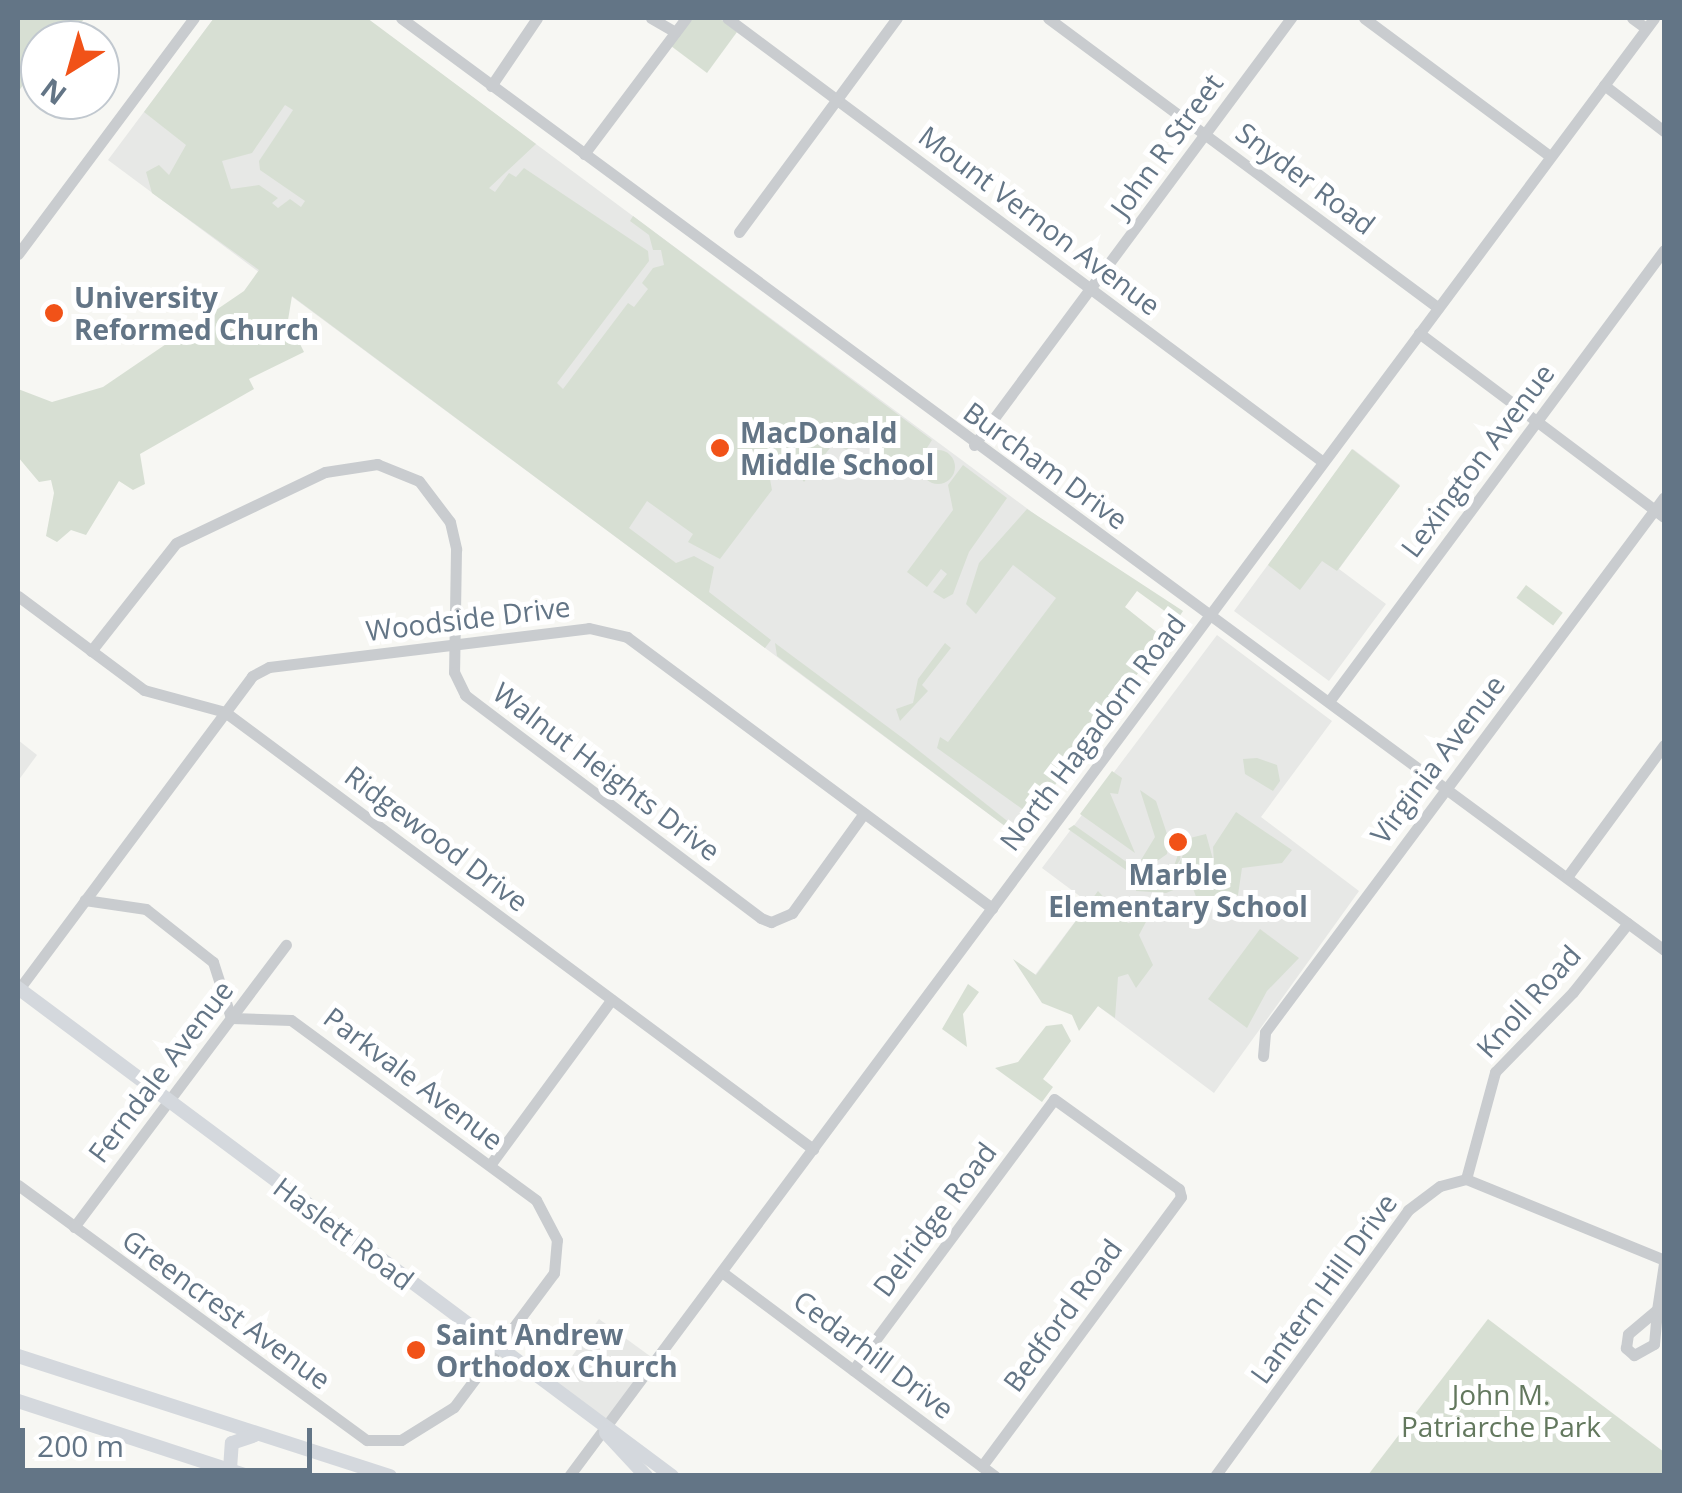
<!DOCTYPE html>
<html>
<head>
<meta charset="utf-8">
<style>
	body { margin:0 }
	#map { position:relative; width:1682px; height:1493px; overflow:hidden; background:#f7f7f3; font-family:"Open Sans",sans-serif }
	div>[style] { position:absolute }
	[style*='--x'] { left:calc(var(--x)*1px); top:calc(var(--y)*1px); width:calc(var(--w)*1px); rotate:calc(var(--a)*1deg) }
	.built>* { inset:0; background:#e7e8e6; transform-origin:0 0 }
	.green>* { inset:0; background:#d7dfd3; transform-origin:0 0 }
	.round { border-radius:50% }
	.minor>* { height:11px; margin:-5.5px; padding:0 5.5px; transform-origin:5.5px; border-radius:5.5px; background:#c9cccf }
	.major>* { height:14px; margin:-7px; padding:0 7px; transform-origin:7px; border-radius:7px; background:#d4d8dd }
	.dots>* { width:28px; height:28px; translate:-50% -50%; box-sizing:border-box; border:5px solid #fff; border-radius:50% }
	span { translate:-50% -50%; white-space:nowrap; text-align:center; line-height:1.15; -webkit-text-stroke:10px #fff; paint-order:stroke }
	.street-label { font-size:28px; color:#637586 }
	.poi-label { font-size:28px; color:#637586; font-weight:700 }
	.left { translate:0 -50%; text-align:left }
	.park-label { font-size:28px; color:#63785e }
	.frame { position:absolute; inset:0; border:20px solid #637586; pointer-events:none }
	.north { position:absolute; left:20px; top:20px; width:100px; height:100px; box-sizing:border-box; background:#fff; border:2px solid #c1c8cf; border-radius:50%; rotate:217deg; font-size:28px; font-weight:700; line-height:40px; text-align:center; color:#637586 }
	.north::after { content:''; display:block; margin:auto; width:35px; height:45px; background:#f15218; clip-path:polygon(50% 0,100% 100%,50% 72%,0 100%) }
	.scale { position:absolute; left:20px; top:1428px; width:292px; height:45px; box-sizing:border-box; border:5px solid #637586; border-top:0; padding-left:12px; font-size:30px; line-height:35px; white-space:nowrap; color:#637586; -webkit-text-stroke:8px #fff; paint-order:stroke }
</style>
</head>
<body>
<div id="map">
	<div class="built">
		<i style="clip-path:polygon(214px 18px,366px 18px,1137px 590px,1124px 608px,1164px 638px,1017px 835px,108px 160px)"></i>
		<i style="clip-path:polygon(1353px 449px,1400px 485px,1339px 569px,1386px 604px,1329px 681px,1234px 611px)"></i>
		<i style="clip-path:polygon(1217px 635px,1332px 721px,1261px 817px,1359px 891px,1214px 1093px,1098px 1006px,1090px 1016px,1035px 975px,1089px 903px,1042px 868px)"></i>
		<i style="clip-path:polygon(18px 740px,37px 755px,18px 781px)"></i>
		<i style="left:599px;top:1319px;width:68px;height:81px;rotate:36deg"></i>
	</div>
	<div class="green">
		<i style="clip-path:polygon(18px 18px,85px 18px,66px 40px,40px 40px,40px 62px,18px 92px)"></i>
		<i style="clip-path:polygon(evenodd,214px 18px,367px 18px,536px 144px,489px 188px,495px 192px,509px 173px,516px 177px,524px 168px,648px 251px,649px 261px,557px 383px,563px 389px,628px 303px,634px 307px,648px 289px,642px 283px,653px 268px,664px 265px,661px 250px,653px 250px,649px 235px,630px 221px,633px 216px,932px 440px,918px 462px,900px 467px,857px 436px,847px 450px,833px 444px,804px 482px,791px 464px,780px 466px,770px 479px,772px 490px,720px 559px,688px 542px,693px 534px,647px 501px,629px 528px,676px 563px,694px 556px,714px 567px,709px 592px,771px 640px,765px 648px,292px 296px,288px 320px,304px 352px,249px 379px,254px 389px,140px 454px,145px 484px,133px 490px,119px 481px,86px 535px,71px 530px,57px 542px,46px 536px,54px 493px,51px 480px,39px 482px,18px 457px,18px 389px,52px 402px,103px 387px,244px 291px,259px 270px,152px 193px,146px 172px,159px 165px,169px 175px,186px 145px,144px 112px,214px 18px,285px 105px,293px 110px,259px 161px,260px 170px,305px 201px,301px 207px,290px 199px,278px 208px,272px 203px,278px 198px,259px 185px,231px 189px,222px 161px,252px 153px,285px 105px)"></i>
		<i style="clip-path:polygon(693px 18px,719px 18px,737px 32px,707px 73px,671px 46px)"></i>
		<i style="clip-path:polygon(1352px 449px,1400px 486px,1337px 571px,1322px 561px,1300px 590px,1268px 565px)"></i>
		<i class="round" style="left:921px;top:450px;width:34px;height:34px"></i>
		<i style="clip-path:polygon(963px 465px,1007px 498px,969px 552px,953px 594px,944px 599px,933px 592px,947px 574px,941px 569px,927px 587px,907px 572px,953px 510px,948px 485px)"></i>
		<i style="clip-path:polygon(1027px 509px,1183px 611px,1177px 620px,1137px 591px,1125px 607px,1164px 638px,1032px 816px,937px 748px,940px 737px,948px 742px,1056px 598px,1013px 565px,976px 614px,966px 604px,979px 563px)"></i>
		<i style="left:1526px;top:585px;width:46px;height:16px;rotate:37deg"></i>
		<i style="clip-path:polygon(775px 643px,908px 742px,1020px 831px,1017px 835px,777px 656px)"></i>
		<i style="clip-path:polygon(945px 643px,951px 648px,922px 685px,928px 691px,900px 721px,896px 709px,913px 703px,918px 679px)"></i>
		<i style="clip-path:polygon(1257px 758px,1277px 765px,1280px 781px,1273px 791px,1245px 774px,1243px 759px)"></i>
		<i style="clip-path:polygon(1112px 771px,1122px 778px,1118px 794px,1110px 793px,1135px 853px,1080px 814px)"></i>
		<i style="clip-path:polygon(1140px 790px,1156px 801px,1169px 840px,1167px 854px,1153px 864px,1141px 860px,1155px 837px)"></i>
		<i style="clip-path:polygon(1236px 812px,1292px 850px,1282px 863px,1242px 868px,1238px 895px,1221px 908px,1198px 902px,1191px 883px,1166px 893px,1136px 891px,1137px 883px,1172px 881px,1190px 838px,1206px 834px,1214px 863px,1213px 847px)"></i>
		<i style="clip-path:polygon(1074px 825px,1145px 875px,1174px 866px,1182px 843px,1180px 860px,1169px 876px,1143px 882px,1068px 829px)"></i>
		<i style="clip-path:polygon(1098px 891px,1128px 923px,1148px 918px,1139px 935px,1153px 965px,1136px 988px,1128px 974px,1118px 977px,1115px 1018px,1098px 1006px,1079px 1031px,1072px 1015px,1042px 1003px,1013px 959px,1036px 975px)"></i>
		<i style="clip-path:polygon(1260px 929px,1299px 958px,1267px 991px,1247px 1028px,1208px 999px)"></i>
		<i style="clip-path:polygon(968px 984px,979px 992px,963px 1014px,967px 1047px,942px 1029px)"></i>
		<i style="clip-path:polygon(1062px 1024px,1071px 1041px,1043px 1079px,1053px 1087px,1042px 1102px,995px 1068px,1018px 1062px,1046px 1026px)"></i>
		<i style="clip-path:polygon(1488px 1319px,1664px 1452px,1664px 1475px,1368px 1475px)"></i>
	</div>
	<div class="minor">
		<i style="--x:401;--y:18;--w:1570;--a:36.42"></i>
		<i style="--x:651;--y:18;--w:28;--a:30"></i>
		<i style="--x:727;--y:18;--w:743;--a:36.68"></i>
		<i style="--x:1048;--y:18;--w:486;--a:36.6"></i>
		<i style="--x:1364;--y:18;--w:232;--a:36.6"></i>
		<i style="--x:1632;--y:18;--w:17;--a:36"></i>
		<i style="--x:1604;--y:85;--w:76;--a:37.5"></i>
		<i style="--x:491;--y:86;--w:82;--a:-55.9"></i>
		<i style="--x:584;--y:154;--w:170;--a:-53.1"></i>
		<i style="--x:739;--y:232;--w:266;--a:-53.6"></i>
		<i style="--x:18;--y:254;--w:294;--a:-53.3"></i>
		<i style="--x:1419;--y:333;--w:306;--a:36.9"></i>
		<i style="--x:974;--y:445;--w:532;--a:-53.41"></i>
		<i style="--x:18;--y:596;--w:157;--a:36.7"></i>
		<i style="--x:144;--y:690;--w:84;--a:15.2"></i>
		<i style="--x:225;--y:712;--w:733;--a:36.62"></i>
		<i style="--x:91;--y:651;--w:137;--a:-51.8"></i>
		<i style="--x:176;--y:543;--w:165;--a:-25.5"></i>
		<i style="--x:325;--y:472;--w:53;--a:-8.7"></i>
		<i style="--x:377;--y:464;--w:45;--a:22"></i>
		<i style="--x:419;--y:481;--w:51;--a:52.9"></i>
		<i style="--x:450;--y:522;--w:28;--a:77"></i>
		<i style="--x:456;--y:549;--w:123;--a:90.9"></i>
		<i style="--x:454;--y:672;--w:25;--a:64"></i>
		<i style="--x:465;--y:695;--w:371;--a:37"></i>
		<i style="--x:761;--y:918;--w:11;--a:22"></i>
		<i style="--x:771;--y:922;--w:23;--a:-23"></i>
		<i style="--x:792;--y:913;--w:123;--a:-54.2"></i>
		<i style="--x:1330;--y:700;--w:560;--a:-53.42"></i>
		<i style="--x:1567;--y:877;--w:164;--a:-53.7"></i>
		<i style="--x:19;--y:989;--w:390;--a:-53.3"></i>
		<i style="--x:252;--y:676;--w:19;--a:-28"></i>
		<i style="--x:269;--y:667;--w:322;--a:-6.9"></i>
		<i style="--x:589;--y:628;--w:39;--a:13"></i>
		<i style="--x:627;--y:637;--w:455;--a:36.6"></i>
		<i style="--x:1263;--y:1056;--w:24;--a:-85"></i>
		<i style="--x:1265;--y:1032;--w:667;--a:-53.28"></i>
		<i style="--x:490;--y:1165;--w:205;--a:-53.7"></i>
		<i style="--x:1466;--y:1179;--w:111;--a:-74.8"></i>
		<i style="--x:1495;--y:1072;--w:112;--a:-45.7"></i>
		<i style="--x:1573;--y:992;--w:88;--a:-51.4"></i>
		<i style="--x:18;--y:1185;--w:432;--a:36.2"></i>
		<i style="--x:367;--y:1440;--w:34;--a:0"></i>
		<i style="--x:401;--y:1440;--w:62;--a:-31.9"></i>
		<i style="--x:454;--y:1407;--w:167;--a:-53.3"></i>
		<i style="--x:554;--y:1273;--w:33;--a:-85"></i>
		<i style="--x:557;--y:1240;--w:45;--a:-117.7"></i>
		<i style="--x:536;--y:1200;--w:304;--a:-143.7"></i>
		<i style="--x:291;--y:1020;--w:60;--a:-178.1"></i>
		<i style="--x:231;--y:1018;--w:59;--a:-107.8"></i>
		<i style="--x:213;--y:962;--w:85;--a:-141.7"></i>
		<i style="--x:146;--y:909;--w:62;--a:-171.6"></i>
		<i style="--x:74;--y:1227;--w:353;--a:-53.1"></i>
		<i style="--x:722;--y:1272;--w:341;--a:36.8"></i>
		<i style="--x:1657;--y:1310;--w:34;--a:95"></i>
		<i style="--x:1654;--y:1344;--w:23;--a:151"></i>
		<i style="--x:1634;--y:1355;--w:11;--a:-139"></i>
		<i style="--x:1626;--y:1348;--w:14;--a:-82"></i>
		<i style="--x:1628;--y:1334;--w:38;--a:-40"></i>
		<i style="--x:1657;--y:1310;--w:48;--a:-81.5"></i>
		<i style="--x:853;--y:1370;--w:337;--a:-53.4"></i>
		<i style="--x:1054;--y:1099;--w:154;--a:35.8"></i>
		<i style="--x:1179;--y:1189;--w:8;--a:76"></i>
		<i style="--x:1181;--y:1197;--w:335;--a:126.5"></i>
		<i style="--x:569;--y:1476;--w:1817;--a:-53.34"></i>
		<i style="--x:1215;--y:1476;--w:329;--a:-54"></i>
		<i style="--x:1408;--y:1210;--w:40;--a:-37"></i>
		<i style="--x:1440;--y:1186;--w:27;--a:-15"></i>
		<i style="--x:1466;--y:1179;--w:214;--a:22.2"></i>
	</div>
	<div class="major">
		<i style="--x:18;--y:988;--w:816;--a:36.73"></i>
		<i style="--x:18;--y:1356;--w:391;--a:17.9"></i>
		<i style="--x:18;--y:1401;--w:242;--a:18.1"></i>
		<i style="--x:606;--y:1433;--w:59;--a:47.1"></i>
		<i style="--x:230;--y:1469;--w:26;--a:-86"></i>
		<i style="--x:232;--y:1443;--w:24;--a:-19"></i>
	</div>
	<div class="dots">
		<i style="left:54px;top:313px;background:#f15218"></i>
		<i style="left:720px;top:448px;background:#f15218"></i>
		<i style="left:1178px;top:842px;background:#f15218"></i>
		<i style="left:416px;top:1350px;background:#f15218"></i>
	</div>
	<div class="street-label">
		<span style="left:1166px;top:145px;rotate:-54deg">John R Street</span>
		<span style="left:1306px;top:178px;rotate:37deg">Snyder Road</span>
		<span style="left:1040px;top:220px;rotate:37deg">Mount Vernon Avenue</span>
		<span style="left:1477px;top:460px;rotate:-53deg">Lexington Avenue</span>
		<span style="left:1046px;top:465px;rotate:36deg">Burcham Drive</span>
		<span style="left:468px;top:618px;rotate:-7deg">Woodside Drive</span>
		<span style="left:1092px;top:732px;rotate:-53deg">North Hagadorn Road</span>
		<span style="left:1437px;top:759px;rotate:-53deg">Virginia Avenue</span>
		<span style="left:607px;top:771px;rotate:37deg">Walnut Heights Drive</span>
		<span style="left:437px;top:838px;rotate:37deg">Ridgewood Drive</span>
		<span style="left:1528px;top:1001px;rotate:-48deg">Knoll Road</span>
		<span style="left:160px;top:1071px;rotate:-53deg">Ferndale Avenue</span>
		<span style="left:414px;top:1078px;rotate:37deg">Parkvale Avenue</span>
		<span style="left:934px;top:1219px;rotate:-53deg">Delridge Road</span>
		<span style="left:344px;top:1233px;rotate:37deg">Haslett Road</span>
		<span style="left:1323px;top:1288px;rotate:-54deg">Lantern Hill Drive</span>
		<span style="left:227px;top:1309px;rotate:36deg">Greencrest Avenue</span>
		<span style="left:1062px;top:1315px;rotate:-54deg">Bedford Road</span>
		<span style="left:874px;top:1354px;rotate:37deg">Cedarhill Drive</span>
	</div>
	<div class="poi-label">
		<span class="left" style="left:74px;top:313px">University<br>Reformed Church</span>
		<span class="left" style="left:740px;top:448px">MacDonald<br>Middle School</span>
		<span style="left:1178px;top:890px">Marble<br>Elementary School</span>
		<span class="left" style="left:436px;top:1350px">Saint Andrew<br>Orthodox Church</span>
	</div>
	<div class="park-label">
		<span style="left:1501px;top:1410px">John M.<br>Patriarche Park</span>
	</div>
	<div class="frame"></div>
	<div class="north">N</div>
	<div class="scale">200 m</div>
</div>
</body>
</html>
